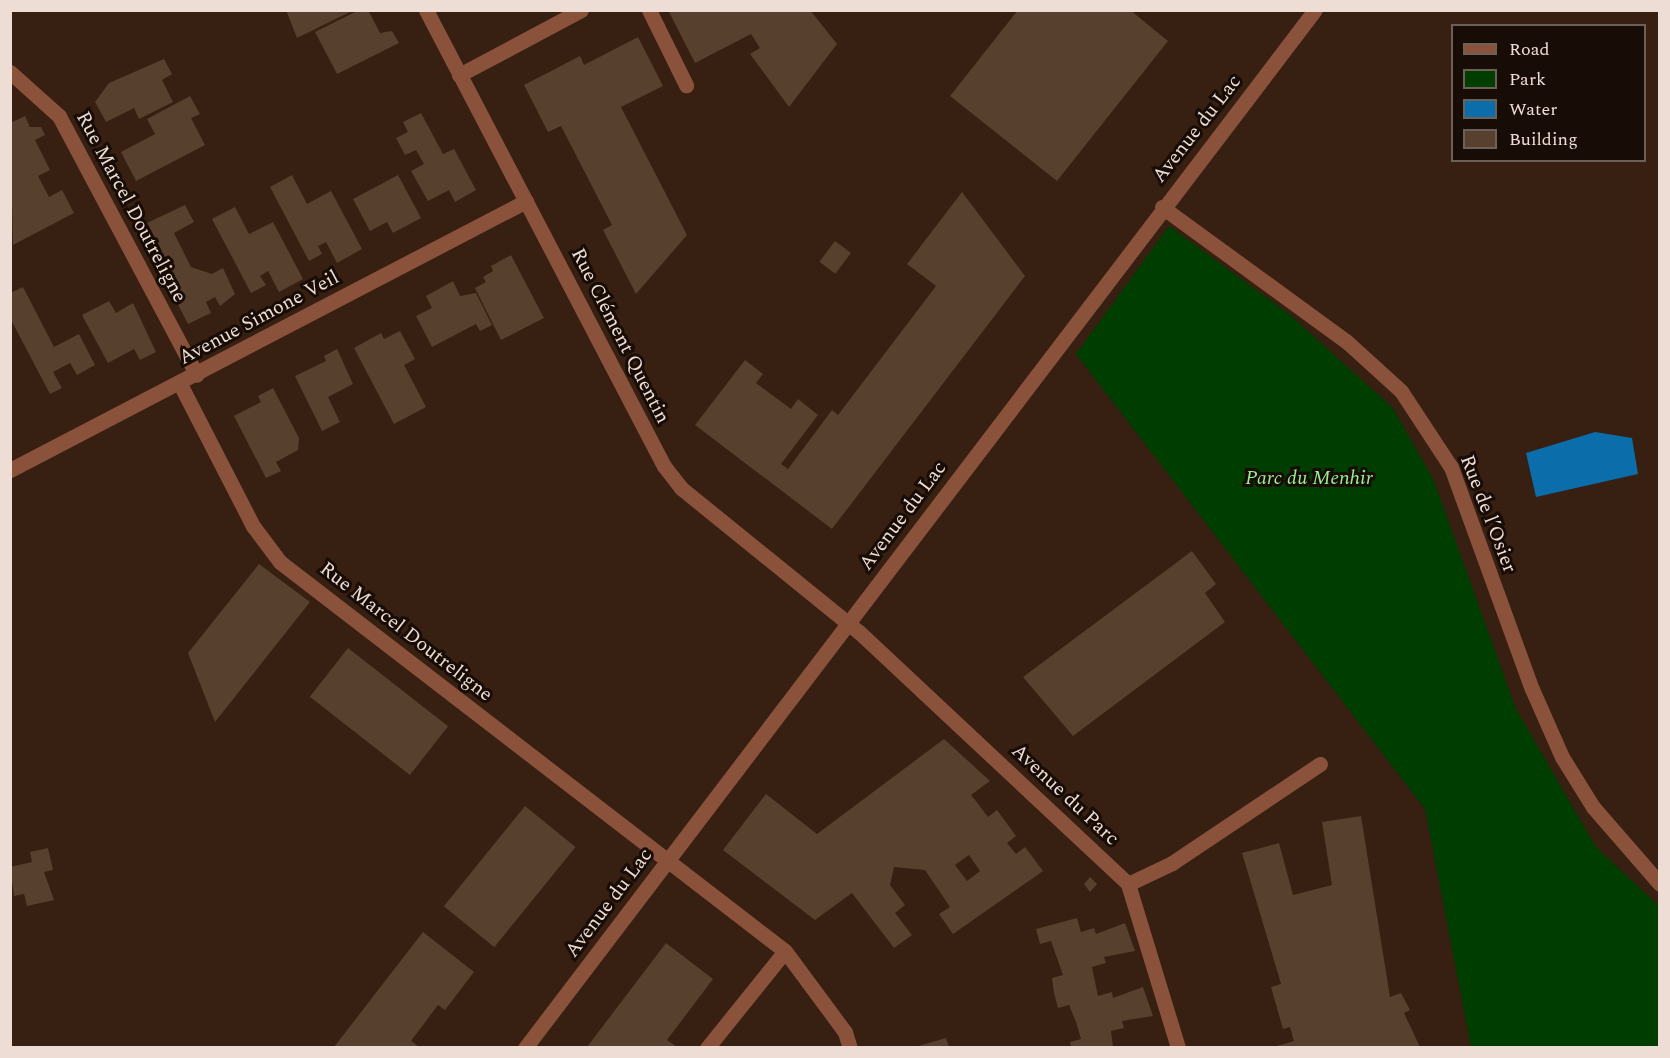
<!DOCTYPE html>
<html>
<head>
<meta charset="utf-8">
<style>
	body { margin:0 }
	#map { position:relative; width:1670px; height:1058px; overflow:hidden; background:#371f11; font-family:Spectral,serif }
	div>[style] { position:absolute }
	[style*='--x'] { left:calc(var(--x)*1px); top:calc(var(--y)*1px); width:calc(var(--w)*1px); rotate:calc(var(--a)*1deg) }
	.green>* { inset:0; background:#003d00 }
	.water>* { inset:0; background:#0b6da9 }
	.building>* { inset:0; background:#57402d; transform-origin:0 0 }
	.minor>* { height:15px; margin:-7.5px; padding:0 7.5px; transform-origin:7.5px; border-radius:7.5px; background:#8a523b }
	span { translate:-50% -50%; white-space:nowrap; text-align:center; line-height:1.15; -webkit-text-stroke:6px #170c06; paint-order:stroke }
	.street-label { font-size:20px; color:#eeddd5 }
	.park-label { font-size:20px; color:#99f191; font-style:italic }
	.frame { position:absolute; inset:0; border:12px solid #eeddd5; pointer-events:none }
	.legend { position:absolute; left:1451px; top:24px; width:195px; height:138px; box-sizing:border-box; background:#170c06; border:2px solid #6d6059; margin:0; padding:8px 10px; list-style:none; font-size:18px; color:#eeddd5 }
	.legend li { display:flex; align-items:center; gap:12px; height:30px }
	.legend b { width:30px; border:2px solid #6d6059 }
</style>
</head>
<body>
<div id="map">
	<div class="green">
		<i style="clip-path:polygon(1169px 226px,1289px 314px,1393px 408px,1434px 481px,1516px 709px,1596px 847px,1659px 906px,1659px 1047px,1471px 1047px,1425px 809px,1076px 354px)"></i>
	</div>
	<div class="water">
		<i style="clip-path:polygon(1595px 432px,1632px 438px,1638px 474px,1536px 497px,1526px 453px)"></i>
	</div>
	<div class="building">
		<i style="clip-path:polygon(286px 10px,354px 10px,297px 38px)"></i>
		<i style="clip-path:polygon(359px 10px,368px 10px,380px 33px,392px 31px,399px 43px,337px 74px,315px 32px)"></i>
		<i style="clip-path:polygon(668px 10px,810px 10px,837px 44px,789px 107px,750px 54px,760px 48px,751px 34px,695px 63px)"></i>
		<i style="clip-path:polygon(1018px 10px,1130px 10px,1168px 41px,1057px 181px,950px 96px)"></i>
		<i style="clip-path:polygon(638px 37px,663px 86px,621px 107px,687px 235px,636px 294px,603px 230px,612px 225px,561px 126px,548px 132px,524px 85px,580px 56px,584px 65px)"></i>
		<i style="clip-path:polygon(164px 59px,172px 74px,162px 80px,173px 102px,139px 119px,134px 108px,106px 122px,95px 102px,109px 83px)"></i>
		<i style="clip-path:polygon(190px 96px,200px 114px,191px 118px,205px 145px,136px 181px,121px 152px,155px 134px,147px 119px)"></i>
		<i style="clip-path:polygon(421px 113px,443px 154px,454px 149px,476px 190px,455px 202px,449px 190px,428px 201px,411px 171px,424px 164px,416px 150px,405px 155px,396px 138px,408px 132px,403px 122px)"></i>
		<i style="clip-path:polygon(25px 116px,30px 127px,41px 127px,45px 135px,35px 140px,50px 170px,38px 176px,49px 197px,62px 190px,74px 213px,13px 245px,10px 123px)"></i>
		<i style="clip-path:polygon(292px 175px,307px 204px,331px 191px,362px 249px,337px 263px,326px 242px,318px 246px,322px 254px,309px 261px,270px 187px)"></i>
		<i style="clip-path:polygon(398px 175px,421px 218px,393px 233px,387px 222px,370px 231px,353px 199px)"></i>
		<i style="clip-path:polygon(962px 192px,1025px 276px,832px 529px,695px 425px,745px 360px,763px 374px,756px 383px,791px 409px,798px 399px,818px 415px,781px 464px,788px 469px,832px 410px,838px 415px,936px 286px,907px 264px)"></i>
		<i style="clip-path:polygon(185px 205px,194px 222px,174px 233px,191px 267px,212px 274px,223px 268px,235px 294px,220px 306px,215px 297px,206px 302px,211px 313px,188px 324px,166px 281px,175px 276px,147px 223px)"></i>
		<i style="clip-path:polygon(235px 207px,249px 234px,273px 222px,303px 279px,279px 292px,268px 271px,260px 276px,266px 285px,251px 293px,212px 219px)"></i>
		<i style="left:835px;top:241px;width:20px;height:26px;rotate:37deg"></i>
		<i style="clip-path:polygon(511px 255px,544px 318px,501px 340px,475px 288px,486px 282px,483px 277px,493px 271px,491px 266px)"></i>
		<i style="clip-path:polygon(453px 281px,460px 296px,476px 293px,492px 325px,480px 331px,476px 324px,432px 347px,416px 316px,432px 308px,426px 296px)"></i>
		<i style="clip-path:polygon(23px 287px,54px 347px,79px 334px,95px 365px,77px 375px,70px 363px,53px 372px,62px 388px,50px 394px,10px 318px,10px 293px)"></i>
		<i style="clip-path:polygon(109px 301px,116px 313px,133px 303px,156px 352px,140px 360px,134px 349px,108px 363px,82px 315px)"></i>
		<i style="clip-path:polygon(400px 331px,415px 359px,404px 365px,426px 407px,394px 424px,354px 348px,381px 333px,384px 339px)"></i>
		<i style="clip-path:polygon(337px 349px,353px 384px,328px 397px,340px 422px,322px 431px,295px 376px,326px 361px,324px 356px)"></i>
		<i style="clip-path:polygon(273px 388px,299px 438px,298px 450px,276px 462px,281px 471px,266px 478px,234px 416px,261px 402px,258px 396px)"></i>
		<i style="clip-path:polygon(1192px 551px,1216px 584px,1205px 593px,1225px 622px,1073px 736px,1023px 677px)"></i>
		<i style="clip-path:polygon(259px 564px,310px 602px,215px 722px,188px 653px)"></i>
		<i style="left:348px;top:648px;width:127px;height:62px;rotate:38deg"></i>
		<i style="clip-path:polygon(evenodd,944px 739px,990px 781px,971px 795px,979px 805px,988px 817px,997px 810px,1016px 836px,1007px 843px,1016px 854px,1025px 847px,1043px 871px,953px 934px,939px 914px,950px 907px,925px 870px,894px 867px,890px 885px,905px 905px,895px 913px,912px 935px,894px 948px,852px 893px,815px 920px,723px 850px,766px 794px,817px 834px,944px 739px,969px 855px,980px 871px,967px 881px,955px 865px,969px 855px)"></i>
		<i style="left:525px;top:806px;width:65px;height:129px;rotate:39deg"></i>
		<i style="clip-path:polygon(1361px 816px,1390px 997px,1401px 993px,1410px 1010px,1404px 1013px,1420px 1047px,1273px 1047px,1294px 1041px,1290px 1027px,1283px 1029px,1271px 987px,1281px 984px,1242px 853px,1279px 843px,1293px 895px,1332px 885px,1322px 822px)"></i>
		<i style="clip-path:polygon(48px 848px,53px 870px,44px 872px,54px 900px,27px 906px,24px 894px,14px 896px,10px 867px,32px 862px,30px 852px)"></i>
		<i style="clip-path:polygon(1090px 877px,1097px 884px,1090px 892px,1084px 884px)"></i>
		<i style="clip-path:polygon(1077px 918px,1081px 932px,1094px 928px,1096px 934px,1125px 923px,1135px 951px,1104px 957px,1106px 963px,1092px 967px,1098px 996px,1112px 992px,1113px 998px,1143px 987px,1153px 1016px,1122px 1021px,1124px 1028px,1111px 1031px,1113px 1047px,1071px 1047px,1070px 1042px,1081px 1039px,1076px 1022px,1069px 1005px,1058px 1008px,1054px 993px,1052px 978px,1063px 975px,1051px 941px,1040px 944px,1036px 929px)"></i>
		<i style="clip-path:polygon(423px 932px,474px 972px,445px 1010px,438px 1005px,411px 1041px,419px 1047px,334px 1047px)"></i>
		<i style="clip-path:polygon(666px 943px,713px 979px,667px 1040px,677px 1047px,587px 1047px)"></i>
		<i style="clip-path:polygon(946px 1038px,949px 1047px,915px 1047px)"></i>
	</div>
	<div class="minor">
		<i style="--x:426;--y:10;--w:514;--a:62.44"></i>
		<i style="--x:664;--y:466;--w:28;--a:52"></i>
		<i style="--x:681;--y:488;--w:229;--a:39"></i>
		<i style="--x:859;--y:632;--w:369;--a:43.1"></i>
		<i style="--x:1128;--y:884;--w:171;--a:73"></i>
		<i style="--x:649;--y:10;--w:84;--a:63.7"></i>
		<i style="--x:10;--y:72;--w:66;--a:41.9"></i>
		<i style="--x:59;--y:116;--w:293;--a:62"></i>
		<i style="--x:459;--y:75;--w:138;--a:-28"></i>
		<i style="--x:1162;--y:207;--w:228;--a:36.1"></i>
		<i style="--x:1346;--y:341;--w:74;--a:42.3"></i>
		<i style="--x:1401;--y:391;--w:91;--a:56.7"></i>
		<i style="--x:1451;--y:467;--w:236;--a:70"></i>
		<i style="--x:1532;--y:689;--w:74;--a:66.2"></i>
		<i style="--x:1562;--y:757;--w:59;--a:58.2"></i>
		<i style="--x:1593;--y:807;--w:102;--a:49"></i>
		<i style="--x:180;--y:384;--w:160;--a:62.8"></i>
		<i style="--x:253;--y:526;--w:45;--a:53.1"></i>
		<i style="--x:280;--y:562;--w:637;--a:37.61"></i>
		<i style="--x:785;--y:951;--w:101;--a:53.5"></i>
		<i style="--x:845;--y:1032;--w:17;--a:73"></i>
		<i style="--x:10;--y:470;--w:582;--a:-27.53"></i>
		<i style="--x:1128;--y:884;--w:49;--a:-25.5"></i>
		<i style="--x:1172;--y:863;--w:178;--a:-33.8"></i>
		<i style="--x:525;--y:1048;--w:1304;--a:-52.73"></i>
		<i style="--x:707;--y:1048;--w:124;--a:-51.2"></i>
	</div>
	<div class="street-label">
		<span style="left:1197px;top:129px;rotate:-52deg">Avenue du Lac</span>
		<span style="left:131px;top:207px;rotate:62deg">Rue Marcel Doutreligne</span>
		<span style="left:259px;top:318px;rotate:-28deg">Avenue Simone Veil</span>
		<span style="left:620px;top:336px;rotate:63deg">Rue Clément Quentin</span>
		<span style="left:1488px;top:514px;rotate:69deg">Rue de l’Osier</span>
		<span style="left:903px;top:516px;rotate:-53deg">Avenue du Lac</span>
		<span style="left:406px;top:632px;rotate:38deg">Rue Marcel Doutreligne</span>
		<span style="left:1065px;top:795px;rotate:43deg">Avenue du Parc</span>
		<span style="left:609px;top:903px;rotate:-53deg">Avenue du Lac</span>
	</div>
	<div class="park-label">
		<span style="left:1309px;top:478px">Parc du Menhir</span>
	</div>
	<div class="frame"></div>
	<ul class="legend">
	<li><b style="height:8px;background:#8a523b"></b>Road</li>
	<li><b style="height:16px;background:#003d00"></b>Park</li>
	<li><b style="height:16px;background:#0b6da9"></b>Water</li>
	<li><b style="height:16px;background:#57402d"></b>Building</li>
	</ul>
</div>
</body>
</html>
